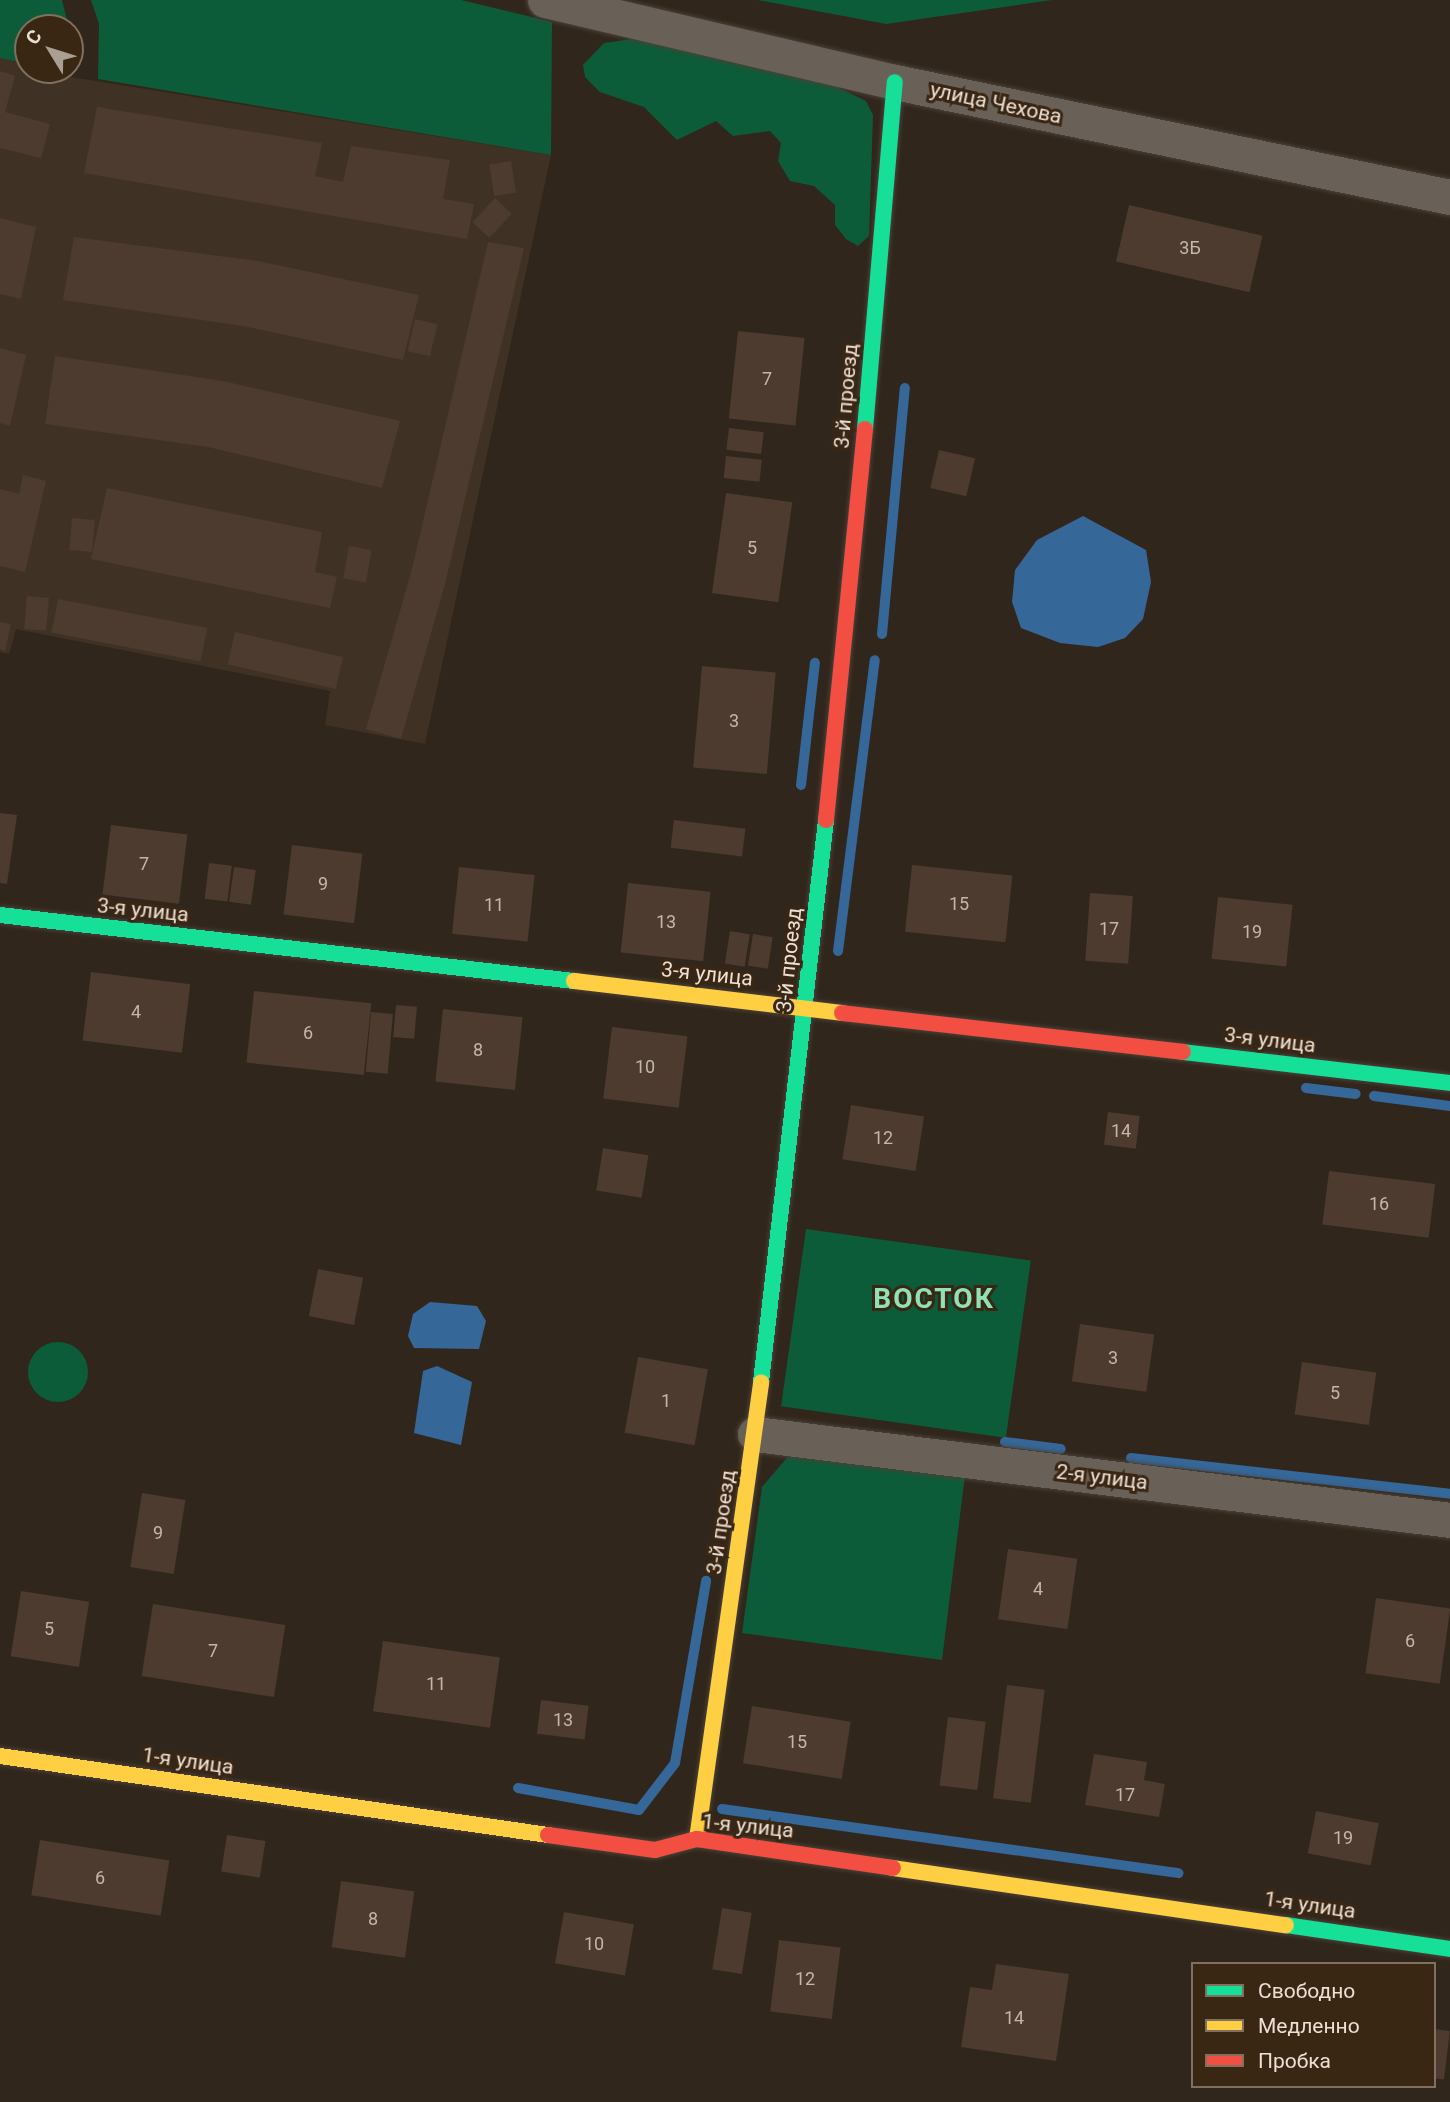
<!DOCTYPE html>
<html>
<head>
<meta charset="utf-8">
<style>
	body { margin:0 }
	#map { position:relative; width:1450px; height:2102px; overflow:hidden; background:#31261b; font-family:Roboto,sans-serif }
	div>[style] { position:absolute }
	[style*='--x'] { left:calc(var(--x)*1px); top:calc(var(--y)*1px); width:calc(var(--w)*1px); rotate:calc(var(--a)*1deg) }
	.industrial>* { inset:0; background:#3f3225 }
	.green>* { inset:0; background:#0d5c39; transform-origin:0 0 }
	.round { border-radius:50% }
	.water>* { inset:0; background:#366799 }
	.stream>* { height:10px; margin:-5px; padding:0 5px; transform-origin:5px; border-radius:5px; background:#366799 }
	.building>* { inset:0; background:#4c3b2e; transform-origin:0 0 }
	.roads { filter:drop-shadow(0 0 2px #4a4139) drop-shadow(0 0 2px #4a4139) }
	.street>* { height:35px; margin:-17.5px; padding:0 17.5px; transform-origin:17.5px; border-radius:17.5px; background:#696158 }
	.fast>* { height:16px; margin:-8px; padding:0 8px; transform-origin:8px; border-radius:8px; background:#16e098 }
	.slow>* { height:16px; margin:-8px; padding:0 8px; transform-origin:8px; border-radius:8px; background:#ffcf43 }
	.jam>* { height:16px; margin:-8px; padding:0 8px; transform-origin:8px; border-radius:8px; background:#f24e42 }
	span { translate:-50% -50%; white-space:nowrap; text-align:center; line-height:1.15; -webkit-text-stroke:6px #392613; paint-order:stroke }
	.number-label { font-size:18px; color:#c4b6aa }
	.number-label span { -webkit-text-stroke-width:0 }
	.street-label { font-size:21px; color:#ecdfd3 }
	.district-label { font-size:28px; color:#91e1b6; font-weight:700; letter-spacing:2px }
	.legend { position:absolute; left:1191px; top:1962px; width:245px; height:126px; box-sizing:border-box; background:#392613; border:2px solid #817060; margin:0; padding:9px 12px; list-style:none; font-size:21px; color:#ecdfd3 }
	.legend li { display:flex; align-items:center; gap:14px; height:35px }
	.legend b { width:35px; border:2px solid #817060 }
	.north { position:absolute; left:14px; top:14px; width:70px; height:70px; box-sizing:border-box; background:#392613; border:2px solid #817060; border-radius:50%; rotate:308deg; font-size:19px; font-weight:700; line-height:28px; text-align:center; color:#ecdfd3 }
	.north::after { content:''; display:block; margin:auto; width:24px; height:32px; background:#ab9e93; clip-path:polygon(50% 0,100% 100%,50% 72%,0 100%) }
</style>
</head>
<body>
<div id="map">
	<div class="industrial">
		<i style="clip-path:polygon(0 58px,28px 64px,28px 70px,551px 155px,425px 744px,325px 725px,330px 691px,16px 629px,9px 654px,0 652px)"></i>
	</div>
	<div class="green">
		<i style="clip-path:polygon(0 0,62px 0,69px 28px,28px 28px,28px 64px,0 58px)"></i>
		<i style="clip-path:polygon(91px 0,461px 0,552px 22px,551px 155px,98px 79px,99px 24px)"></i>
		<i style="clip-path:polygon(758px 0,1052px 0,886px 24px)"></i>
		<i style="clip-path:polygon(652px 36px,833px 85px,866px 101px,873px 115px,869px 236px,858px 246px,846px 239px,835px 225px,835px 205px,814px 186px,790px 181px,778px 161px,781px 143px,770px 131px,733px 136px,716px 121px,677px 140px,644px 107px,600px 92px,585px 77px,583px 65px,604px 43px)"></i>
		<i style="left:806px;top:1229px;width:227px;height:179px;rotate:8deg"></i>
		<i class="round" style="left:28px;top:1342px;width:60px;height:60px"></i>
		<i style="clip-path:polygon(791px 1453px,965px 1475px,942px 1660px,742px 1633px,762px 1487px)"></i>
	</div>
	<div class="water">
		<i style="clip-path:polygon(1083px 516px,1146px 550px,1151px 582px,1143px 619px,1125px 638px,1098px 647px,1060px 643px,1021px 628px,1012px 602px,1015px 570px,1037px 540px)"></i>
		<i style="clip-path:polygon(430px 1302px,477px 1306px,486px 1321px,479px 1349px,414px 1348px,408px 1336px,413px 1314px)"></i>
		<i style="clip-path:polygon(437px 1366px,472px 1382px,461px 1445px,414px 1433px,423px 1371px)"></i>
	</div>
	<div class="stream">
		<i style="--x:882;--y:634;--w:247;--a:-84.7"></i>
		<i style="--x:801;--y:785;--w:123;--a:-83.5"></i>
		<i style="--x:838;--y:951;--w:293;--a:-82.8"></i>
		<i style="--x:1306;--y:1088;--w:50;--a:6.8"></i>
		<i style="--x:1374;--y:1096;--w:77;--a:7.5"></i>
		<i style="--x:1005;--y:1442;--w:56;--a:7.1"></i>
		<i style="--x:1131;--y:1458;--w:321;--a:6.4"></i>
		<i style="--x:518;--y:1788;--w:123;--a:10.3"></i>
		<i style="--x:639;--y:1810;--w:59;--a:-52.5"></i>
		<i style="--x:675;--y:1763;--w:185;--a:-80.3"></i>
		<i style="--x:722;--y:1809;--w:461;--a:8"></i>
	</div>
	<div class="building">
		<i style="clip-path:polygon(0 71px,15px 76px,5px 112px,50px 124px,41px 158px,0 148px)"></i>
		<i style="clip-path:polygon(97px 107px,322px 143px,315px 176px,343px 182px,351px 146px,450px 160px,443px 199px,474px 204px,467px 239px,84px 173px)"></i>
		<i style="left:511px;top:161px;width:32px;height:22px;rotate:81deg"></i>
		<i style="left:495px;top:198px;width:23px;height:33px;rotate:43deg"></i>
		<i style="left:1129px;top:205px;width:137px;height:58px;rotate:13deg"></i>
		<i style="clip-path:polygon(0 218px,36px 227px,21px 299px,0 294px)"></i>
		<i style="clip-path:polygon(74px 237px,258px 261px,419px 295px,403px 360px,243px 326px,63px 300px)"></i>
		<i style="clip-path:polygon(488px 242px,524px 248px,445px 584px,401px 739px,366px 729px,411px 573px)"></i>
		<i style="left:415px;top:319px;width:23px;height:33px;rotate:13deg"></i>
		<i style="left:738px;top:331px;width:67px;height:88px;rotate:6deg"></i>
		<i style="clip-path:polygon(0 348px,26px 355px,10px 426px,0 423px)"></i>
		<i style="clip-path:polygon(55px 356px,223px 381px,400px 421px,382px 488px,208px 447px,45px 424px)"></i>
		<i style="left:729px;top:428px;width:35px;height:22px;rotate:7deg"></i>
		<i style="left:939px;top:450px;width:37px;height:39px;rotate:13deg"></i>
		<i style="left:726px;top:456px;width:36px;height:22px;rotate:6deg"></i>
		<i style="clip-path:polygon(23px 475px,46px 481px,25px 572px,0 566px,0 489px,19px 494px)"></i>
		<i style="clip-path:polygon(107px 488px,322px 532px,315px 572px,337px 577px,330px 608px,91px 559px)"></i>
		<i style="left:726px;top:493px;width:67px;height:101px;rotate:8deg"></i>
		<i style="left:72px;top:518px;width:23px;height:32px;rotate:5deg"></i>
		<i style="left:349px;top:546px;width:23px;height:33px;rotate:10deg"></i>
		<i style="left:27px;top:596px;width:22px;height:33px;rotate:5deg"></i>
		<i style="left:58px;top:599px;width:152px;height:34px;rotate:11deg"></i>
		<i style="clip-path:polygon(0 622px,11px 624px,5px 651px,0 649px)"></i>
		<i style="left:235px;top:632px;width:111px;height:33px;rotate:13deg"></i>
		<i style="left:702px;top:666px;width:74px;height:102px;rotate:5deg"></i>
		<i style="clip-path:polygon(0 813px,17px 815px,7px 884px,0 883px)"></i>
		<i style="left:674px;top:820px;width:72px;height:28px;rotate:7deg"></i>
		<i style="left:111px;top:825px;width:77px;height:70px;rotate:7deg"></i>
		<i style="left:292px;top:845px;width:71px;height:70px;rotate:7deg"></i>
		<i style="left:209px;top:863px;width:23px;height:36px;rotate:7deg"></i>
		<i style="left:912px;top:865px;width:101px;height:67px;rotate:6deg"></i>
		<i style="left:234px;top:867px;width:22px;height:35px;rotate:8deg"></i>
		<i style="left:459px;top:867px;width:76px;height:67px;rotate:6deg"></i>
		<i style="left:628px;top:883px;width:83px;height:70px;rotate:6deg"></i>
		<i style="left:1090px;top:893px;width:43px;height:68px;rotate:4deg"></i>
		<i style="left:1218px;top:897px;width:75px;height:62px;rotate:6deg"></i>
		<i style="left:730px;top:931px;width:20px;height:33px;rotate:9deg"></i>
		<i style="left:753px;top:934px;width:20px;height:32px;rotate:9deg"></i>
		<i style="left:91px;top:972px;width:100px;height:69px;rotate:7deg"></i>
		<i style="left:254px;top:991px;width:118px;height:72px;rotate:6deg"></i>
		<i style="left:396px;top:1005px;width:21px;height:32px;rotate:5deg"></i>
		<i style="left:443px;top:1009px;width:80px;height:73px;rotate:6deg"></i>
		<i style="left:371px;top:1012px;width:22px;height:60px;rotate:5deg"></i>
		<i style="left:612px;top:1027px;width:76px;height:72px;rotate:7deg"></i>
		<i style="left:851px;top:1105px;width:74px;height:55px;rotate:9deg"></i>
		<i style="left:1108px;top:1112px;width:32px;height:33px;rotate:7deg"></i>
		<i style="left:603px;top:1148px;width:46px;height:43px;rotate:9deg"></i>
		<i style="left:1329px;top:1171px;width:107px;height:54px;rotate:7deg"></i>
		<i style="left:318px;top:1269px;width:46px;height:48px;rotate:11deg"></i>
		<i style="left:1080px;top:1324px;width:75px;height:58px;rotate:8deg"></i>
		<i style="left:638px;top:1357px;width:71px;height:77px;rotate:10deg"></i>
		<i style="left:1302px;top:1362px;width:75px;height:53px;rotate:8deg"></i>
		<i style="left:142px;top:1493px;width:44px;height:75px;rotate:9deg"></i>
		<i style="left:1008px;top:1549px;width:70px;height:71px;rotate:8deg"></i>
		<i style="left:21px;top:1591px;width:69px;height:66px;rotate:9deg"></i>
		<i style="left:1376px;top:1598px;width:75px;height:76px;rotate:8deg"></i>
		<i style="left:153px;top:1604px;width:134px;height:73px;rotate:9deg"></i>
		<i style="left:383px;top:1641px;width:118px;height:71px;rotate:8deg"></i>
		<i style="left:1007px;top:1685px;width:38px;height:114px;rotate:7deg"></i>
		<i style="left:541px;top:1700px;width:48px;height:34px;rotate:7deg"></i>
		<i style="left:752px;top:1706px;width:100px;height:58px;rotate:9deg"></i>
		<i style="left:948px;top:1717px;width:38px;height:69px;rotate:7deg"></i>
		<i style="clip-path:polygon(1094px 1754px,1147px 1762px,1144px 1780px,1165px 1784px,1159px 1817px,1085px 1805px)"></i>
		<i style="left:1316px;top:1811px;width:64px;height:43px;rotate:11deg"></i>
		<i style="left:227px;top:1835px;width:39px;height:37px;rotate:9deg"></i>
		<i style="left:40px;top:1840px;width:131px;height:56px;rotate:9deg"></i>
		<i style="left:341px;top:1881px;width:74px;height:67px;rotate:8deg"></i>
		<i style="left:722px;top:1908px;width:30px;height:62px;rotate:9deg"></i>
		<i style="left:564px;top:1912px;width:71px;height:52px;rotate:10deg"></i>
		<i style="left:779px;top:1940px;width:62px;height:72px;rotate:7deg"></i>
		<i style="clip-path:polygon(996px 1964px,1069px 1974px,1056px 2061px,961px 2047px,970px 1987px,992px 1990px)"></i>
		<i style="left:1434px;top:2029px;width:16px;height:49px;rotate:7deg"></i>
	</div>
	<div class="roads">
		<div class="street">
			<i style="--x:545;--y:0;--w:359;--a:13.2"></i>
			<i style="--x:895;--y:82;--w:567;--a:11.71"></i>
			<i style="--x:755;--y:1434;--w:700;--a:7.05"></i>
		</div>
		<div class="fast">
			<i style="--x:865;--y:429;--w:348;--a:-85.1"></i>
			<i style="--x:0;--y:915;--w:578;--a:6.56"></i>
			<i style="--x:1183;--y:1052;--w:269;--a:6.6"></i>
			<i style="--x:761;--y:1382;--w:566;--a:-83.4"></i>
			<i style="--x:1286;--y:1925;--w:166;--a:8.3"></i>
		</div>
		<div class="slow">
			<i style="--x:574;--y:981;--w:270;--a:6.8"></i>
			<i style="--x:0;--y:1756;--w:554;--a:8.2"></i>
			<i style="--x:697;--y:1839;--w:461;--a:-82"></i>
			<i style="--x:893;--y:1868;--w:397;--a:8.3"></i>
		</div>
		<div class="jam">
			<i style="--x:826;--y:820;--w:393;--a:-84.3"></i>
			<i style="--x:842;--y:1013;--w:343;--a:6.5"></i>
			<i style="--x:548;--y:1835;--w:108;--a:8"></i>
			<i style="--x:655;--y:1850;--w:43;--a:-14.7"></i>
			<i style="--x:697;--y:1839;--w:198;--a:8.4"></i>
		</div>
	</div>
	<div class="number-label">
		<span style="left:1190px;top:248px">3Б</span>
		<span style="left:767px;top:379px">7</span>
		<span style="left:752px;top:548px">5</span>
		<span style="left:734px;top:721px">3</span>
		<span style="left:144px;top:864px">7</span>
		<span style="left:323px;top:884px">9</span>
		<span style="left:959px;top:904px">15</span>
		<span style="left:494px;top:905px">11</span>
		<span style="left:666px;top:922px">13</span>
		<span style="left:1109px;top:929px">17</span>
		<span style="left:1252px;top:932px">19</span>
		<span style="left:136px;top:1012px">4</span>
		<span style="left:308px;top:1033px">6</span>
		<span style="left:478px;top:1050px">8</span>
		<span style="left:645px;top:1067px">10</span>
		<span style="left:1121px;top:1131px">14</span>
		<span style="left:883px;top:1138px">12</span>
		<span style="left:1379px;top:1204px">16</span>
		<span style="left:1113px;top:1358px">3</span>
		<span style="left:1335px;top:1393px">5</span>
		<span style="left:666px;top:1401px">1</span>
		<span style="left:158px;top:1533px">9</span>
		<span style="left:1038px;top:1589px">4</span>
		<span style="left:49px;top:1629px">5</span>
		<span style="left:1410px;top:1641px">6</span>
		<span style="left:213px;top:1651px">7</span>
		<span style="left:436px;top:1684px">11</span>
		<span style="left:563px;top:1720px">13</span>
		<span style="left:797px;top:1742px">15</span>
		<span style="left:1125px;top:1795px">17</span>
		<span style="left:1343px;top:1838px">19</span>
		<span style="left:100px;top:1878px">6</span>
		<span style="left:373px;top:1919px">8</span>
		<span style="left:594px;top:1944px">10</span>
		<span style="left:805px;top:1979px">12</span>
		<span style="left:1014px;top:2018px">14</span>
	</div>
	<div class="street-label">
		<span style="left:996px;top:103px;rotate:12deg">улица Чехова</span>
		<span style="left:846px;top:396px;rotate:-85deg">3-й проезд</span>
		<span style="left:143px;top:910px;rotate:6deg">3-я улица</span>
		<span style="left:789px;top:960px;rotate:-84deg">3-й проезд</span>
		<span style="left:707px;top:974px;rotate:6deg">3-я улица</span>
		<span style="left:1270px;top:1040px;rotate:7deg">3-я улица</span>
		<span style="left:1102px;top:1477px;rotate:7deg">2-я улица</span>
		<span style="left:721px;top:1522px;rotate:-82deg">3-й проезд</span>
		<span style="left:188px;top:1761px;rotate:8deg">1-я улица</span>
		<span style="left:748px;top:1826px;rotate:6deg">1-я улица</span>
		<span style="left:1310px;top:1905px;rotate:8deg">1-я улица</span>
	</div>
	<div class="district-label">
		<span style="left:934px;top:1299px">ВОСТОК</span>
	</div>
	<ul class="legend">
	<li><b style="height:9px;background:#16e098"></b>Свободно</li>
	<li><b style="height:9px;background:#ffcf43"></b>Медленно</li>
	<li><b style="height:9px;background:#f24e42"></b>Пробка</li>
	</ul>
	<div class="north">С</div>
</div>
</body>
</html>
